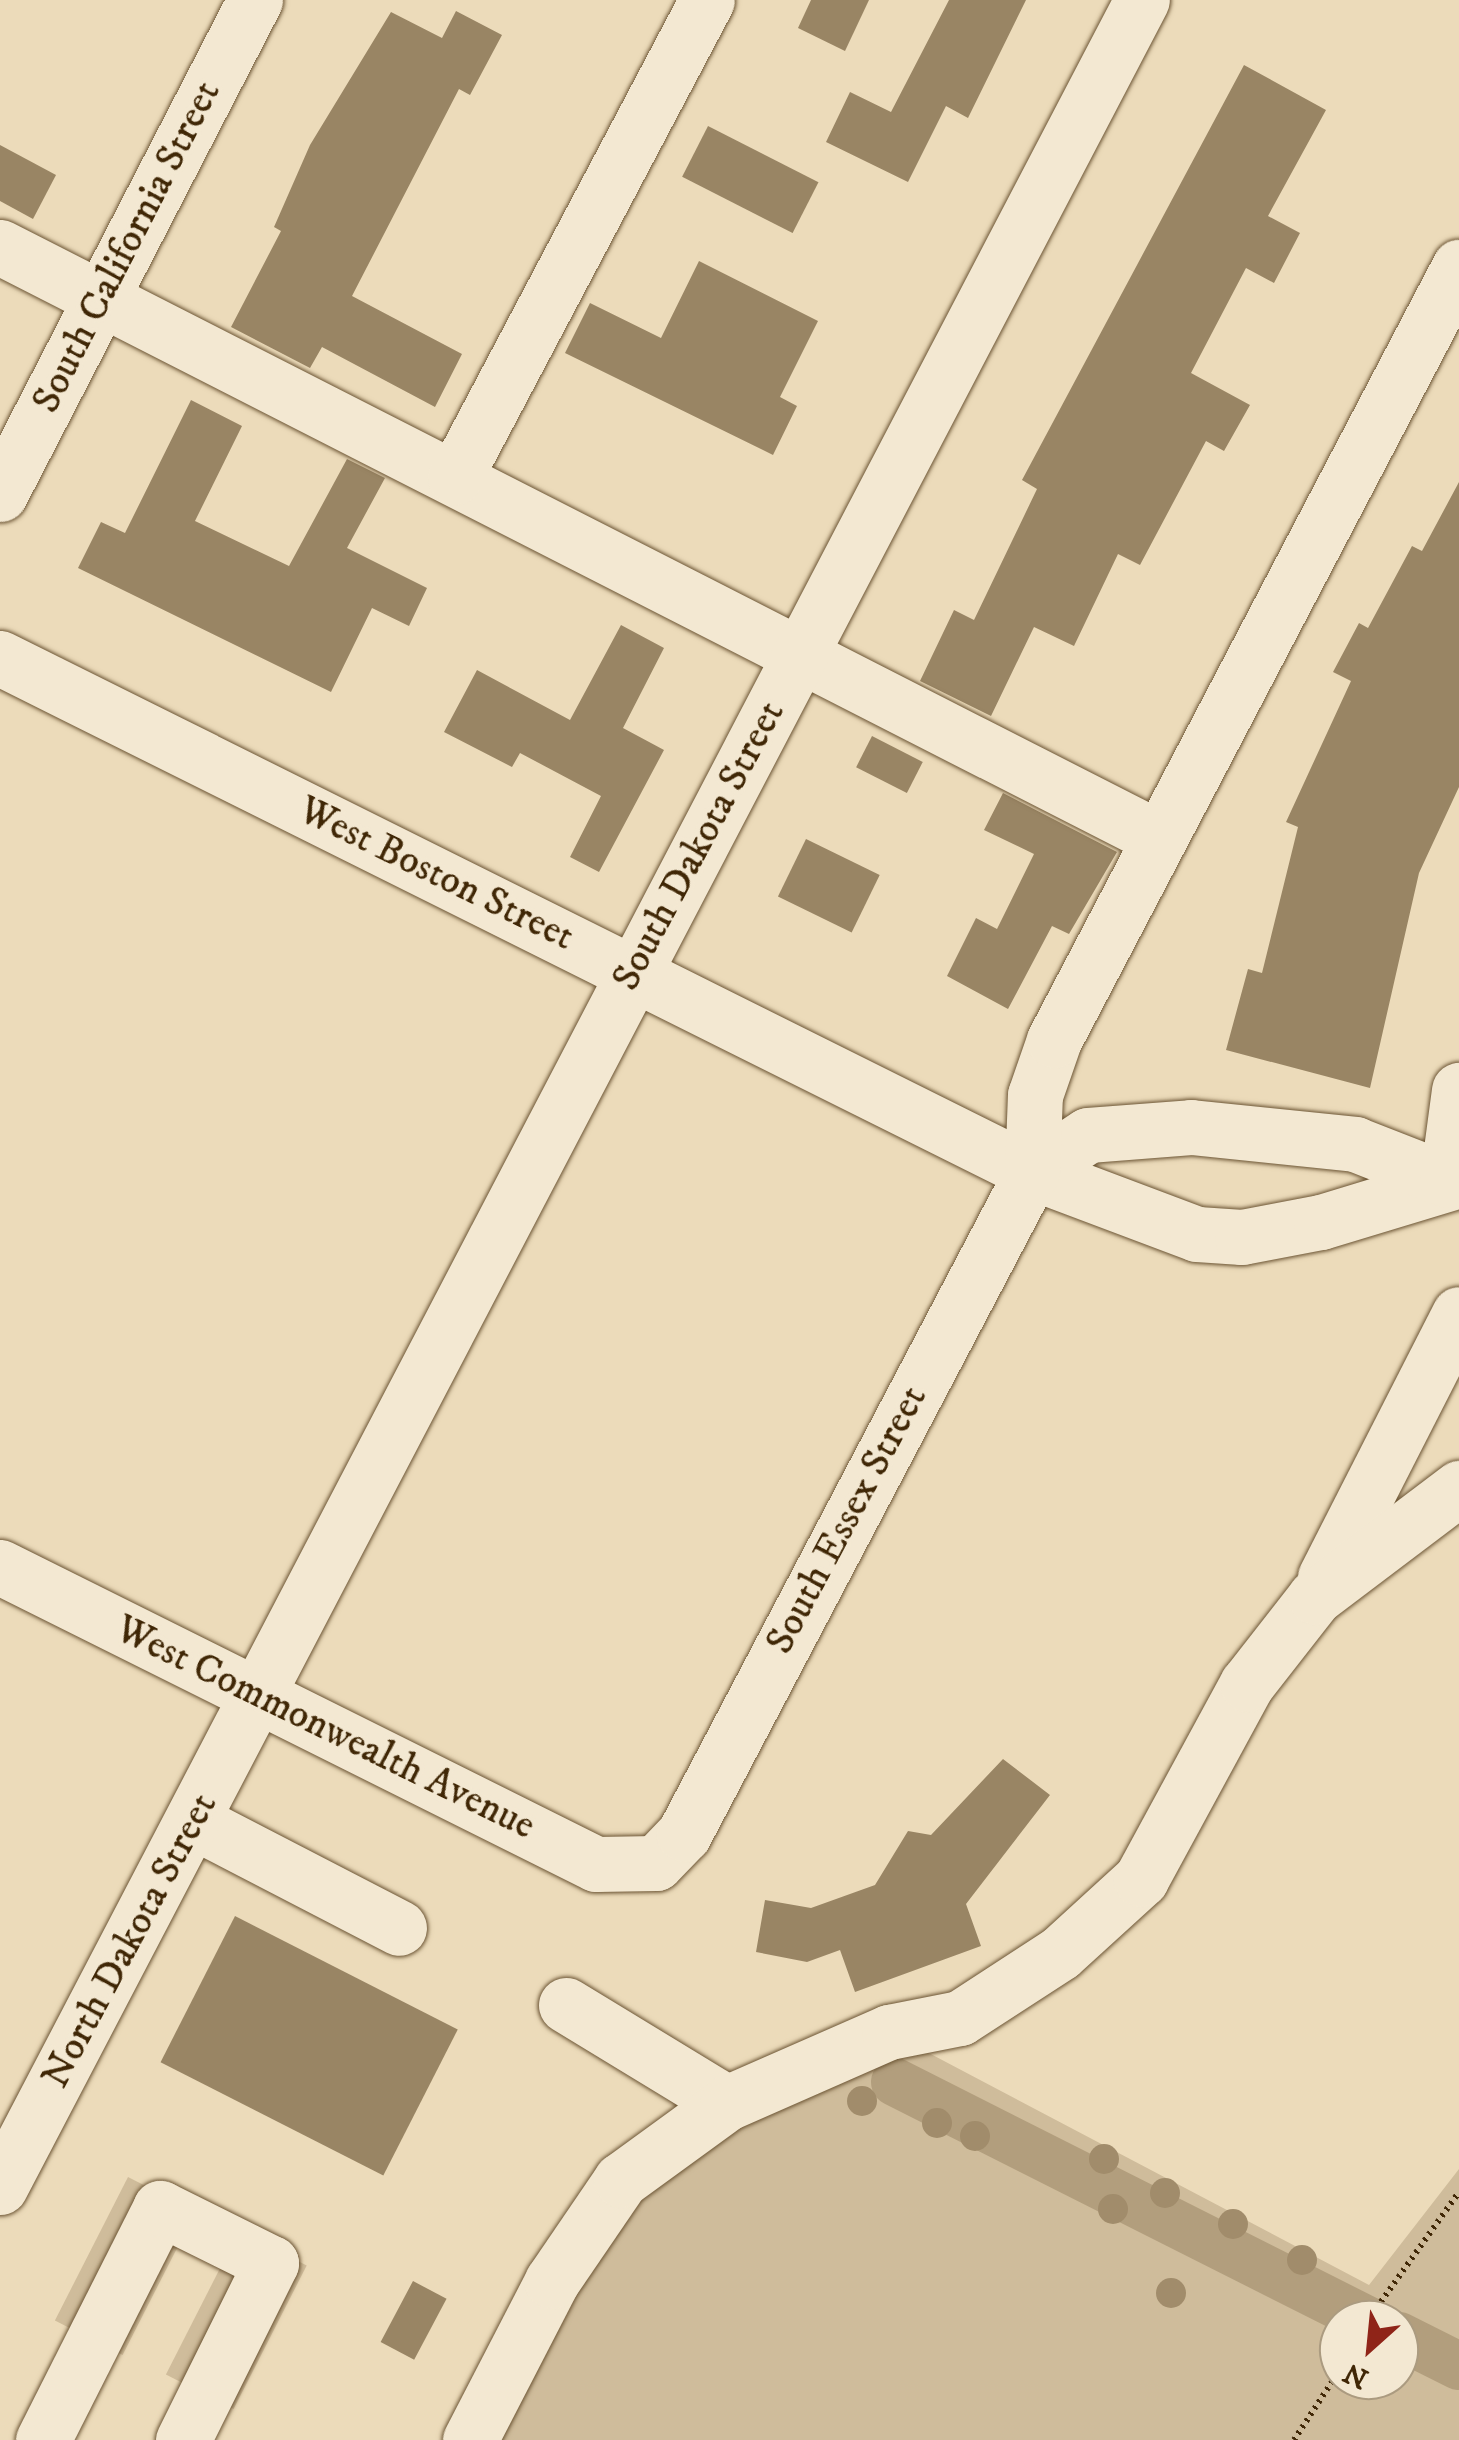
<!DOCTYPE html>
<html>
<head>
<meta charset="utf-8">
<style>
	body { margin:0 }
	#map { position:relative; width:1459px; height:2440px; overflow:hidden; background:#ecdbba; font-family:"IM FELL DW Pica",serif }
	div>[style] { position:absolute }
	[style*='--x'] { left:calc(var(--x)*1px); top:calc(var(--y)*1px); width:calc(var(--w)*1px); rotate:calc(var(--a)*1deg) }
	.green>* { inset:0; background:#cfbc9b; transform-origin:0 0 }
	.canal>* { height:48px; margin:-24px; padding:0 24px; transform-origin:24px; border-radius:24px; background:#b29e7d }
	.building>* { inset:0; background:#998564; transform-origin:0 0 }
	.path>* { height:6px; margin-top:-3px; transform-origin:0; background:repeating-linear-gradient(90deg,#402706 0 2.5px,transparent 0 7.5px) }
	.roads { filter:drop-shadow(0 0 2px #6b5433) drop-shadow(0 0 2px #6b5433) }
	.minor>* { height:55px; margin:-27.5px; padding:0 27.5px; transform-origin:27.5px; border-radius:27.5px; background:#f3e8d2 }
	.trees>* { width:30px; height:30px; margin:-15px; border-radius:50%; background:#a18c6b }
	span { translate:-50% -50%; white-space:nowrap; text-align:center; line-height:1.15; -webkit-text-stroke:9px #f3e8d2; paint-order:stroke }
	.street-label { font-size:40px; color:#402706 }
	.north { position:absolute; left:1319px; top:2300px; width:100px; height:100px; box-sizing:border-box; background:#f3e8d2; border:2px solid #ab9b80; border-radius:50%; rotate:207deg; font-size:28px; font-weight:700; line-height:40px; text-align:center; color:#402706 }
	.north::after { content:''; display:block; margin:auto; width:35px; height:45px; background:#8f2418; clip-path:polygon(50% 0,100% 100%,50% 72%,0 100%) }
</style>
</head>
<body>
<div id="map">
	<div class="green">
		<i style="clip-path:polygon(evenodd,889px 2032px,1369px 2285px,1459px 2169px,1459px 2440px,470px 2440px,621px 2180px,889px 2032px,1339px 2320px,1399px 2320px,1399px 2380px,1339px 2380px,1339px 2320px)"></i>
		<i style="left:128px;top:2177px;width:76px;height:161px;rotate:27deg"></i>
		<i style="left:239px;top:2231px;width:76px;height:161px;rotate:27deg"></i>
	</div>
	<div class="canal">
		<i style="--x:895;--y:2082;--w:529;--a:26.76"></i>
		<i style="--x:1399;--y:2336;--w:67;--a:26.6"></i>
	</div>
	<div class="building">
		<i style="clip-path:polygon(811px 0,869px 0,845px 51px,798px 28px)"></i>
		<i style="clip-path:polygon(949px 0,1026px 0,968px 118px,946px 106px,908px 182px,826px 142px,850px 92px,891px 112px)"></i>
		<i style="clip-path:polygon(456px 11px,502px 35px,470px 95px,459px 89px,352px 296px,462px 354px,435px 407px,322px 347px,310px 368px,231px 327px,281px 231px,274px 227px,310px 145px,391px 12px,442px 38px)"></i>
		<i style="clip-path:polygon(1244px 65px,1326px 110px,1268px 216px,1300px 233px,1274px 283px,1246px 268px,1191px 373px,1250px 405px,1224px 451px,1206px 441px,1140px 565px,1118px 554px,1074px 646px,1034px 627px,991px 716px,920px 681px,954px 610px,974px 620px,1037px 489px,1022px 480px)"></i>
		<i style="left:708px;top:126px;width:124px;height:57px;rotate:27deg"></i>
		<i style="clip-path:polygon(0 145px,56px 175px,33px 219px,0 201px)"></i>
		<i style="clip-path:polygon(699px 261px,818px 321px,780px 397px,797px 406px,773px 455px,565px 353px,590px 303px,661px 338px)"></i>
		<i style="clip-path:polygon(191px 400px,242px 426px,195px 521px,289px 566px,347px 459px,385px 478px,347px 548px,427px 588px,409px 626px,372px 608px,331px 692px,78px 568px,101px 522px,125px 533px)"></i>
		<i style="clip-path:polygon(1459px 482px,1459px 787px,1419px 873px,1370px 1088px,1226px 1050px,1248px 969px,1262px 973px,1298px 827px,1286px 822px,1351px 681px,1333px 672px,1359px 623px,1368px 628px,1412px 546px,1422px 551px)"></i>
		<i style="clip-path:polygon(621px 625px,664px 648px,623px 728px,664px 750px,599px 872px,570px 857px,601px 796px,520px 753px,512px 767px,444px 732px,477px 670px,570px 720px)"></i>
		<i style="left:872px;top:736px;width:57px;height:35px;rotate:27deg"></i>
		<i style="clip-path:polygon(1003px 793px,1117px 852px,1069px 934px,1052px 926px,1008px 1009px,947px 976px,976px 918px,997px 929px,1034px 854px,984px 830px)"></i>
		<i style="left:806px;top:839px;width:82px;height:64px;rotate:26deg"></i>
		<i style="clip-path:polygon(1003px 1759px,1050px 1795px,966px 1904px,981px 1946px,855px 1992px,840px 1950px,807px 1962px,756px 1952px,765px 1900px,811px 1908px,875px 1885px,908px 1831px,931px 1835px)"></i>
		<i style="left:235px;top:1916px;width:250px;height:164px;rotate:27deg"></i>
		<i style="left:413px;top:2281px;width:38px;height:69px;rotate:28deg"></i>
	</div>
	<div class="path">
		<i style="--x:1368;--y:2320;--w:157;--a:-54.6"></i>
		<i style="--x:1294;--y:2440;--w:82;--a:-56.9"></i>
	</div>
	<div class="roads">
		<div class="minor">
			<i style="--x:0;--y:247;--w:1301;--a:27.02"></i>
			<i style="--x:455;--y:477;--w:539;--a:-62.15"></i>
			<i style="--x:0;--y:494;--w:556;--a:-62.7"></i>
			<i style="--x:0;--y:658;--w:1153;--a:26.48"></i>
			<i style="--x:1032;--y:1172;--w:176;--a:20.6"></i>
			<i style="--x:1197;--y:1234;--w:45;--a:3.8"></i>
			<i style="--x:1242;--y:1237;--w:80;--a:-10.8"></i>
			<i style="--x:1321;--y:1222;--w:144;--a:-16.9"></i>
			<i style="--x:1032;--y:1172;--w:67;--a:-33.5"></i>
			<i style="--x:1088;--y:1135;--w:103;--a:-4.4"></i>
			<i style="--x:1191;--y:1127;--w:165;--a:5.9"></i>
			<i style="--x:1355;--y:1144;--w:99;--a:21.4"></i>
			<i style="--x:1447;--y:1180;--w:91;--a:-82.4"></i>
			<i style="--x:0;--y:1567;--w:666;--a:26.49"></i>
			<i style="--x:596;--y:1864;--w:60;--a:-1"></i>
			<i style="--x:656;--y:1863;--w:40;--a:-46"></i>
			<i style="--x:684;--y:1834;--w:748;--a:-62.27"></i>
			<i style="--x:1032;--y:1172;--w:77;--a:-87.8"></i>
			<i style="--x:1035;--y:1095;--w:58;--a:-70.9"></i>
			<i style="--x:1054;--y:1040;--w:873;--a:-62.35"></i>
			<i style="--x:1325;--y:1577;--w:295;--a:-63"></i>
			<i style="--x:193;--y:1821;--w:232;--a:27.4"></i>
			<i style="--x:566;--y:2005;--w:188;--a:31.3"></i>
			<i style="--x:0;--y:2187;--w:2467;--a:-62.43"></i>
			<i style="--x:43;--y:2440;--w:260;--a:-63.2"></i>
			<i style="--x:160;--y:2208;--w:124;--a:26.4"></i>
			<i style="--x:271;--y:2263;--w:198;--a:116.4"></i>
			<i style="--x:470;--y:2440;--w:179;--a:-62.7"></i>
			<i style="--x:552;--y:2281;--w:122;--a:-55.7"></i>
			<i style="--x:621;--y:2180;--w:131;--a:-36"></i>
			<i style="--x:727;--y:2103;--w:177;--a:-23.7"></i>
			<i style="--x:889;--y:2032;--w:72;--a:-11.2"></i>
			<i style="--x:960;--y:2018;--w:119;--a:-33"></i>
			<i style="--x:1060;--y:1953;--w:110;--a:-42.4"></i>
			<i style="--x:1141;--y:1879;--w:222;--a:-61.5"></i>
			<i style="--x:1247;--y:1684;--w:110;--a:-52"></i>
			<i style="--x:1315;--y:1597;--w:181;--a:-37.1"></i>
		</div>
	</div>
	<div class="trees">
		<i style="left:862px;top:2101px"></i>
		<i style="left:937px;top:2123px"></i>
		<i style="left:975px;top:2136px"></i>
		<i style="left:1104px;top:2159px"></i>
		<i style="left:1165px;top:2193px"></i>
		<i style="left:1113px;top:2209px"></i>
		<i style="left:1233px;top:2224px"></i>
		<i style="left:1302px;top:2260px"></i>
		<i style="left:1171px;top:2293px"></i>
	</div>
	<div class="street-label">
		<span style="left:127px;top:247px;rotate:-63deg">South California Street</span>
		<span style="left:699px;top:846px;rotate:-62deg">South Dakota Street</span>
		<span style="left:436px;top:874px;rotate:26deg">West Boston Street</span>
		<span style="left:847px;top:1520px;rotate:-62deg">South Essex Street</span>
		<span style="left:325px;top:1728px;rotate:26deg">West Commonwealth Avenue</span>
		<span style="left:130px;top:1941px;rotate:-62deg">North Dakota Street</span>
	</div>
	<div class="north">N</div>
</div>
</body>
</html>
